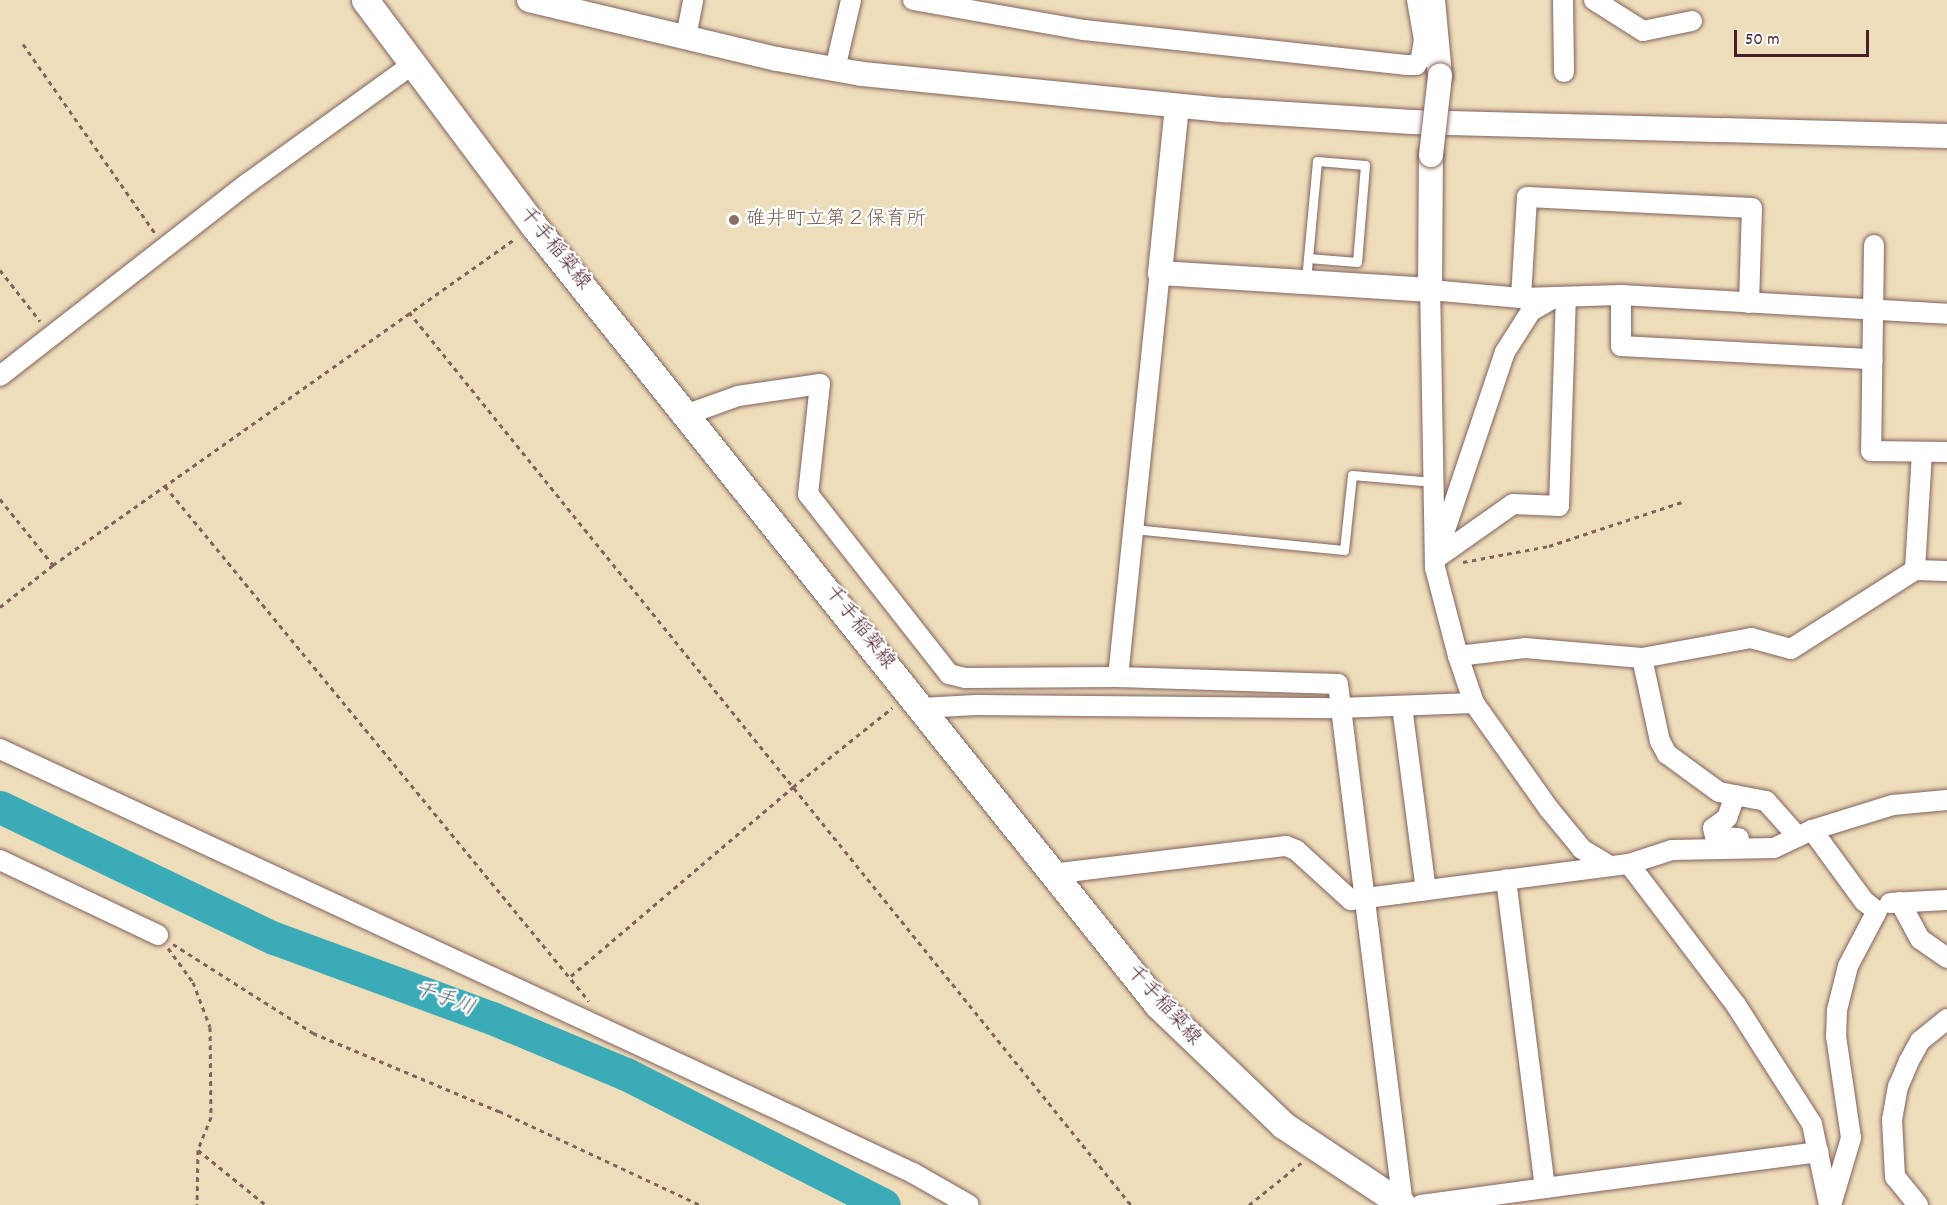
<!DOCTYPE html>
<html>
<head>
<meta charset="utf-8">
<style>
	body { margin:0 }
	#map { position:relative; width:1947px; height:1205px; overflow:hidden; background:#edb; font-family:Dekko,"Klee One",sans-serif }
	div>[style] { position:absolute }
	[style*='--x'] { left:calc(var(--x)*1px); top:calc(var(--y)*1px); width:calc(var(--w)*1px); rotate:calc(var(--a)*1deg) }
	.river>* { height:33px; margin:-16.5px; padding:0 16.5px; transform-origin:16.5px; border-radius:16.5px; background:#3babb7 }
	.path>* { height:3px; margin-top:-1.5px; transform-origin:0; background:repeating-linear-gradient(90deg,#83625d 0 4.5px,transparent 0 9px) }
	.roads { filter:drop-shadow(0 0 2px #83625d) drop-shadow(0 0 2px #83625d) }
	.service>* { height:9px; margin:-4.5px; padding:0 4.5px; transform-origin:4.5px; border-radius:4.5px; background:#fff }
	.minor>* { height:20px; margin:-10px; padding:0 10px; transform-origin:10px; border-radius:10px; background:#fff }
	.tertiary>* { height:24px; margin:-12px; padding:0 12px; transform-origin:12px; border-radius:12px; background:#fff }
	.secondary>* { height:27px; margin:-13.5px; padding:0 13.5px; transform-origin:13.5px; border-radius:13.5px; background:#fff }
	.bridges { filter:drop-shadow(0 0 2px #83625d) drop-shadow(0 0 2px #83625d) }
	.tertiary-bridge>* { height:24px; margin:-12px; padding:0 12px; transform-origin:12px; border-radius:12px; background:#fff }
	.dots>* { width:16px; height:16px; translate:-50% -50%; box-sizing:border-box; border:3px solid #fff; border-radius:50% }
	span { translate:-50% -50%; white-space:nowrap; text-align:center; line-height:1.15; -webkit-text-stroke:4.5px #fff; paint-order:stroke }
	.education-label { font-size:20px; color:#785e54 }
	.left { translate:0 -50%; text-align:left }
	.street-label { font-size:20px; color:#4a1f2b }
	.water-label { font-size:21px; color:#435e6a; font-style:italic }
	.scale { position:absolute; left:1734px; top:30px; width:135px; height:27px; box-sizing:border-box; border:3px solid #4a1f2b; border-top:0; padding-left:8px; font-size:18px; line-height:21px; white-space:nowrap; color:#4a1f2b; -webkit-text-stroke:4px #fff; paint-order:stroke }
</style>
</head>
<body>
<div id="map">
	<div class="river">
		<i style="--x:0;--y:807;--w:304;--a:25.6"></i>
		<i style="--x:274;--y:938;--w:232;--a:20.2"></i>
		<i style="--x:492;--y:1018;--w:145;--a:22.7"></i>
		<i style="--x:626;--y:1074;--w:289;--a:26.9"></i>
	</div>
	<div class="path">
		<i style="--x:23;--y:44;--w:231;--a:55.1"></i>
		<i style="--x:0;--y:270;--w:65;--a:51.9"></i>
		<i style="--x:409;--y:312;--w:1148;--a:51.04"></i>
		<i style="--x:165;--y:486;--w:667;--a:50.54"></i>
		<i style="--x:0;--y:499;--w:85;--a:51.2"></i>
		<i style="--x:1463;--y:562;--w:87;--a:-10.5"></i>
		<i style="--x:1549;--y:546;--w:140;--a:-18.3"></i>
		<i style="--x:0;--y:607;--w:68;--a:-38.4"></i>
		<i style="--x:53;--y:565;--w:567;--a:-35.23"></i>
		<i style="--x:173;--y:944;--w:166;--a:32.4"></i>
		<i style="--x:313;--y:1033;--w:202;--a:22.8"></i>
		<i style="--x:499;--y:1111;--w:223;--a:25"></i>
		<i style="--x:168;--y:948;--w:42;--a:53.7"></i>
		<i style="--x:193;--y:982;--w:48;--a:69.3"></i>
		<i style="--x:210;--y:1027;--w:90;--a:89.4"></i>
		<i style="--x:211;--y:1117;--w:35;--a:112"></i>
		<i style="--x:198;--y:1150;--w:55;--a:91"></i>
		<i style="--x:571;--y:976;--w:292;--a:-40.4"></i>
		<i style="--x:793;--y:787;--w:127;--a:-38.6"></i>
		<i style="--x:198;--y:1150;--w:87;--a:39"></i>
		<i style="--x:1249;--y:1205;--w:67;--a:-38.9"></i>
	</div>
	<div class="roads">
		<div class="service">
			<i style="--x:1306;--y:281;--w:23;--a:-85"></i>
			<i style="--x:1308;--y:258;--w:97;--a:-84.7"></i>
			<i style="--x:1317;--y:161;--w:48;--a:4.8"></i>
			<i style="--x:1365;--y:165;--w:97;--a:94.7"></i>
			<i style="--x:1357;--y:262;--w:49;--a:-175.3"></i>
			<i style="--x:1133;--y:529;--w:212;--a:5.7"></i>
			<i style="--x:1344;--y:550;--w:75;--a:-83.9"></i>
			<i style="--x:1352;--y:475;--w:82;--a:4.9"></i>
		</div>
		<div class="minor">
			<i style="--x:913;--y:0;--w:174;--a:10"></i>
			<i style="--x:1084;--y:30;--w:323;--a:6.2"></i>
			<i style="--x:1405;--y:65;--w:11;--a:0"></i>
			<i style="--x:1416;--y:65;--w:9;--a:-54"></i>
			<i style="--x:1421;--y:58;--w:18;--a:-81"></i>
			<i style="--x:1424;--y:40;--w:41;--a:-99.9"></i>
			<i style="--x:1563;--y:0;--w:72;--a:89.2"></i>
			<i style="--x:1594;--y:0;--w:58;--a:32.3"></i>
			<i style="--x:1643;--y:31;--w:50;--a:-11.5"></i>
			<i style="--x:686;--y:37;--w:38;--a:-79"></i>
			<i style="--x:835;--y:69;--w:71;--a:-76.9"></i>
			<i style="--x:1874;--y:245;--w:206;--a:90.8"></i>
			<i style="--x:1871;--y:451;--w:76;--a:0.8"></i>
			<i style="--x:1621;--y:295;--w:51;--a:90"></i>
			<i style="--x:1621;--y:346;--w:252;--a:3"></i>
			<i style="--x:1521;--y:298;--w:101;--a:-86.6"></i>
			<i style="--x:1527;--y:197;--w:225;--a:2.8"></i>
			<i style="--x:1752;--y:208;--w:95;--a:91.8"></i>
			<i style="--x:0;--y:376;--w:314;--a:-37.9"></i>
			<i style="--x:248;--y:183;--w:203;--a:-35.8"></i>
			<i style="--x:688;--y:414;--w:53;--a:-19.8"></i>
			<i style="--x:738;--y:396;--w:83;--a:-8.3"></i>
			<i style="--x:820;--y:384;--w:111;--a:96.2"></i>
			<i style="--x:808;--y:494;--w:229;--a:51.9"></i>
			<i style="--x:949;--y:674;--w:16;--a:14"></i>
			<i style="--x:965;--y:678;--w:153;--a:-0.4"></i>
			<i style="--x:1118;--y:677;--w:220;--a:1.8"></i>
			<i style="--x:1338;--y:684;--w:525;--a:82.89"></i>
			<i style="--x:1440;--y:545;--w:204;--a:-71.4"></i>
			<i style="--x:1505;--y:352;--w:49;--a:-57.6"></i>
			<i style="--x:1531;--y:311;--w:24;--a:-30"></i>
			<i style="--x:1435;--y:559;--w:95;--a:-35.2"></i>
			<i style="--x:1513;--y:504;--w:46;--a:2.5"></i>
			<i style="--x:1559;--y:506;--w:209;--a:-88.1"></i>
			<i style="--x:1915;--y:570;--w:118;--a:-86.6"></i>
			<i style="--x:1458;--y:656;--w:67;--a:-6.8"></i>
			<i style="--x:1525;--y:648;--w:117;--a:4.9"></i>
			<i style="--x:1642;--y:658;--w:111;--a:-10.4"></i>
			<i style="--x:1751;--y:638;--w:41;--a:15.4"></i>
			<i style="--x:1791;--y:649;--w:147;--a:-32.5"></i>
			<i style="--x:1915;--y:570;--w:32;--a:2"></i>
			<i style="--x:1642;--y:658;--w:85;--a:77.8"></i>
			<i style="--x:1660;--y:741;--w:15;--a:62"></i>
			<i style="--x:1667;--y:754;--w:64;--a:36.2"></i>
			<i style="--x:1719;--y:792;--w:48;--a:10.8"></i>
			<i style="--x:1766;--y:801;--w:48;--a:48.4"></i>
			<i style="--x:1118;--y:677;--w:406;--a:-84.1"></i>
			<i style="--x:1402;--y:706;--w:186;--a:82.6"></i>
			<i style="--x:921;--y:708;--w:55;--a:-3.1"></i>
			<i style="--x:976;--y:705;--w:363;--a:0.5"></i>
			<i style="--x:1339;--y:708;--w:135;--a:-2.1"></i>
			<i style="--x:0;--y:749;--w:875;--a:24.87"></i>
			<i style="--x:794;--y:1117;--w:132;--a:25.2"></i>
			<i style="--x:913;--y:1173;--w:64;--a:29.7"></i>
			<i style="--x:1735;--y:795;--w:24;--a:109"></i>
			<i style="--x:1727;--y:818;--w:17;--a:144"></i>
			<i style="--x:1713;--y:828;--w:8;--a:76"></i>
			<i style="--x:1715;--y:836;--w:24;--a:5"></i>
			<i style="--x:1812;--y:830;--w:88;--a:53.8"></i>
			<i style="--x:1864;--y:901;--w:16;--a:38"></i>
			<i style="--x:1877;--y:911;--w:62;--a:117.8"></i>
			<i style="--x:1848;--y:966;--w:45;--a:104"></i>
			<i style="--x:1837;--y:1010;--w:26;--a:92"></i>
			<i style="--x:1836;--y:1036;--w:103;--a:81.6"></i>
			<i style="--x:1851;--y:1138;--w:70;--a:106.6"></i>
			<i style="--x:0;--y:860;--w:175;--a:25.4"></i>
			<i style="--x:1629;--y:864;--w:177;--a:52.8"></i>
			<i style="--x:1736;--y:1005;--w:141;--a:57.4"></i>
			<i style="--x:1812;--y:1124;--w:83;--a:78.1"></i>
			<i style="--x:1610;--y:866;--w:33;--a:-149"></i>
			<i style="--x:1582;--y:849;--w:52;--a:-129.5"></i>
			<i style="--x:1549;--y:809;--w:130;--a:-125.3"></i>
			<i style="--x:1474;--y:703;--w:50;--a:-108.8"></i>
			<i style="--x:1458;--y:656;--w:91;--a:-104.6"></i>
			<i style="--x:1435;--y:568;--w:278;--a:-91"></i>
			<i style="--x:1430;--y:290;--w:91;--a:5"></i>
			<i style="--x:1521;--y:298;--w:100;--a:-1.7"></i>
			<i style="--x:1621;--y:295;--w:327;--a:3.3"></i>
			<i style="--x:1051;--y:874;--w:237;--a:-6.8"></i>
			<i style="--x:1286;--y:846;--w:11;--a:22"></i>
			<i style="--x:1296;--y:850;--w:74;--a:42.3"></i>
			<i style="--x:1351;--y:900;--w:280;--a:-7.4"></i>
			<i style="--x:1629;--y:864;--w:45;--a:-18"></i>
			<i style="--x:1672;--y:850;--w:102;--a:-1.1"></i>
			<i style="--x:1774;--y:848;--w:42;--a:-25.3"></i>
			<i style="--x:1812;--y:830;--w:85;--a:-17.2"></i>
			<i style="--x:1893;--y:805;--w:54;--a:-5.3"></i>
			<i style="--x:1900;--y:902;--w:42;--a:61.6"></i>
			<i style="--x:1920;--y:939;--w:33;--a:35"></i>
			<i style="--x:1890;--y:903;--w:57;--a:-3"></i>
			<i style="--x:1545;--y:1188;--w:276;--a:-7.5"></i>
			<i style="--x:1421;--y:1205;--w:125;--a:-7.8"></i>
			<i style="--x:1545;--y:1188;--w:311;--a:-97.2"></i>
			<i style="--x:1918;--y:1205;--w:36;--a:-129"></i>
			<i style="--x:1895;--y:1177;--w:57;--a:-93"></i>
			<i style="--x:1892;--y:1120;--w:34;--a:-80"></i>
			<i style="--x:1898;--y:1087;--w:28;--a:-67"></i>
			<i style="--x:1909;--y:1061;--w:23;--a:-61"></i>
			<i style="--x:1920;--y:1041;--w:35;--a:-39"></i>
		</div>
		<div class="tertiary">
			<i style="--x:529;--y:0;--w:255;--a:13.4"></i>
			<i style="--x:777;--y:59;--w:86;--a:10"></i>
			<i style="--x:862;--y:74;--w:365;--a:5.7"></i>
			<i style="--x:1225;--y:110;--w:187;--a:3.7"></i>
			<i style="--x:1412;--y:122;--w:535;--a:1.5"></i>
			<i style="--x:1433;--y:0;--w:76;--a:84.7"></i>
			<i style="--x:1177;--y:106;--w:168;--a:95.8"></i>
			<i style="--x:1160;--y:273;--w:271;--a:3.6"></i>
			<i style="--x:1430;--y:290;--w:135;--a:-89.6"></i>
		</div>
		<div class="secondary">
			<i style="--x:365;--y:0;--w:282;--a:53.2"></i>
			<i style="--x:534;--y:226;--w:998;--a:51.3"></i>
			<i style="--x:1158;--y:1005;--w:173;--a:43.8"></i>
			<i style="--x:1283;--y:1125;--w:144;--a:33.7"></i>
		</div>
	</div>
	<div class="bridges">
		<div class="tertiary-bridge">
			<i style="--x:1431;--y:155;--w:80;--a:-83.5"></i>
		</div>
	</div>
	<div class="dots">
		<i style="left:734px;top:220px;background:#8d6e63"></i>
	</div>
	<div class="education-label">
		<span class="left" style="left:746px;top:220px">碓井町立第２保育所</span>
	</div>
	<div class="street-label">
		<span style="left:554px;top:249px;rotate:51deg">千手稲築線</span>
		<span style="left:859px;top:628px;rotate:52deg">千手稲築線</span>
		<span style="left:1163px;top:1006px;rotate:48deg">千手稲築線</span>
	</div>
	<div class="water-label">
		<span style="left:444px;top:1000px;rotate:20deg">千手川</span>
	</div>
	<div class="scale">50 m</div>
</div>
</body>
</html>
